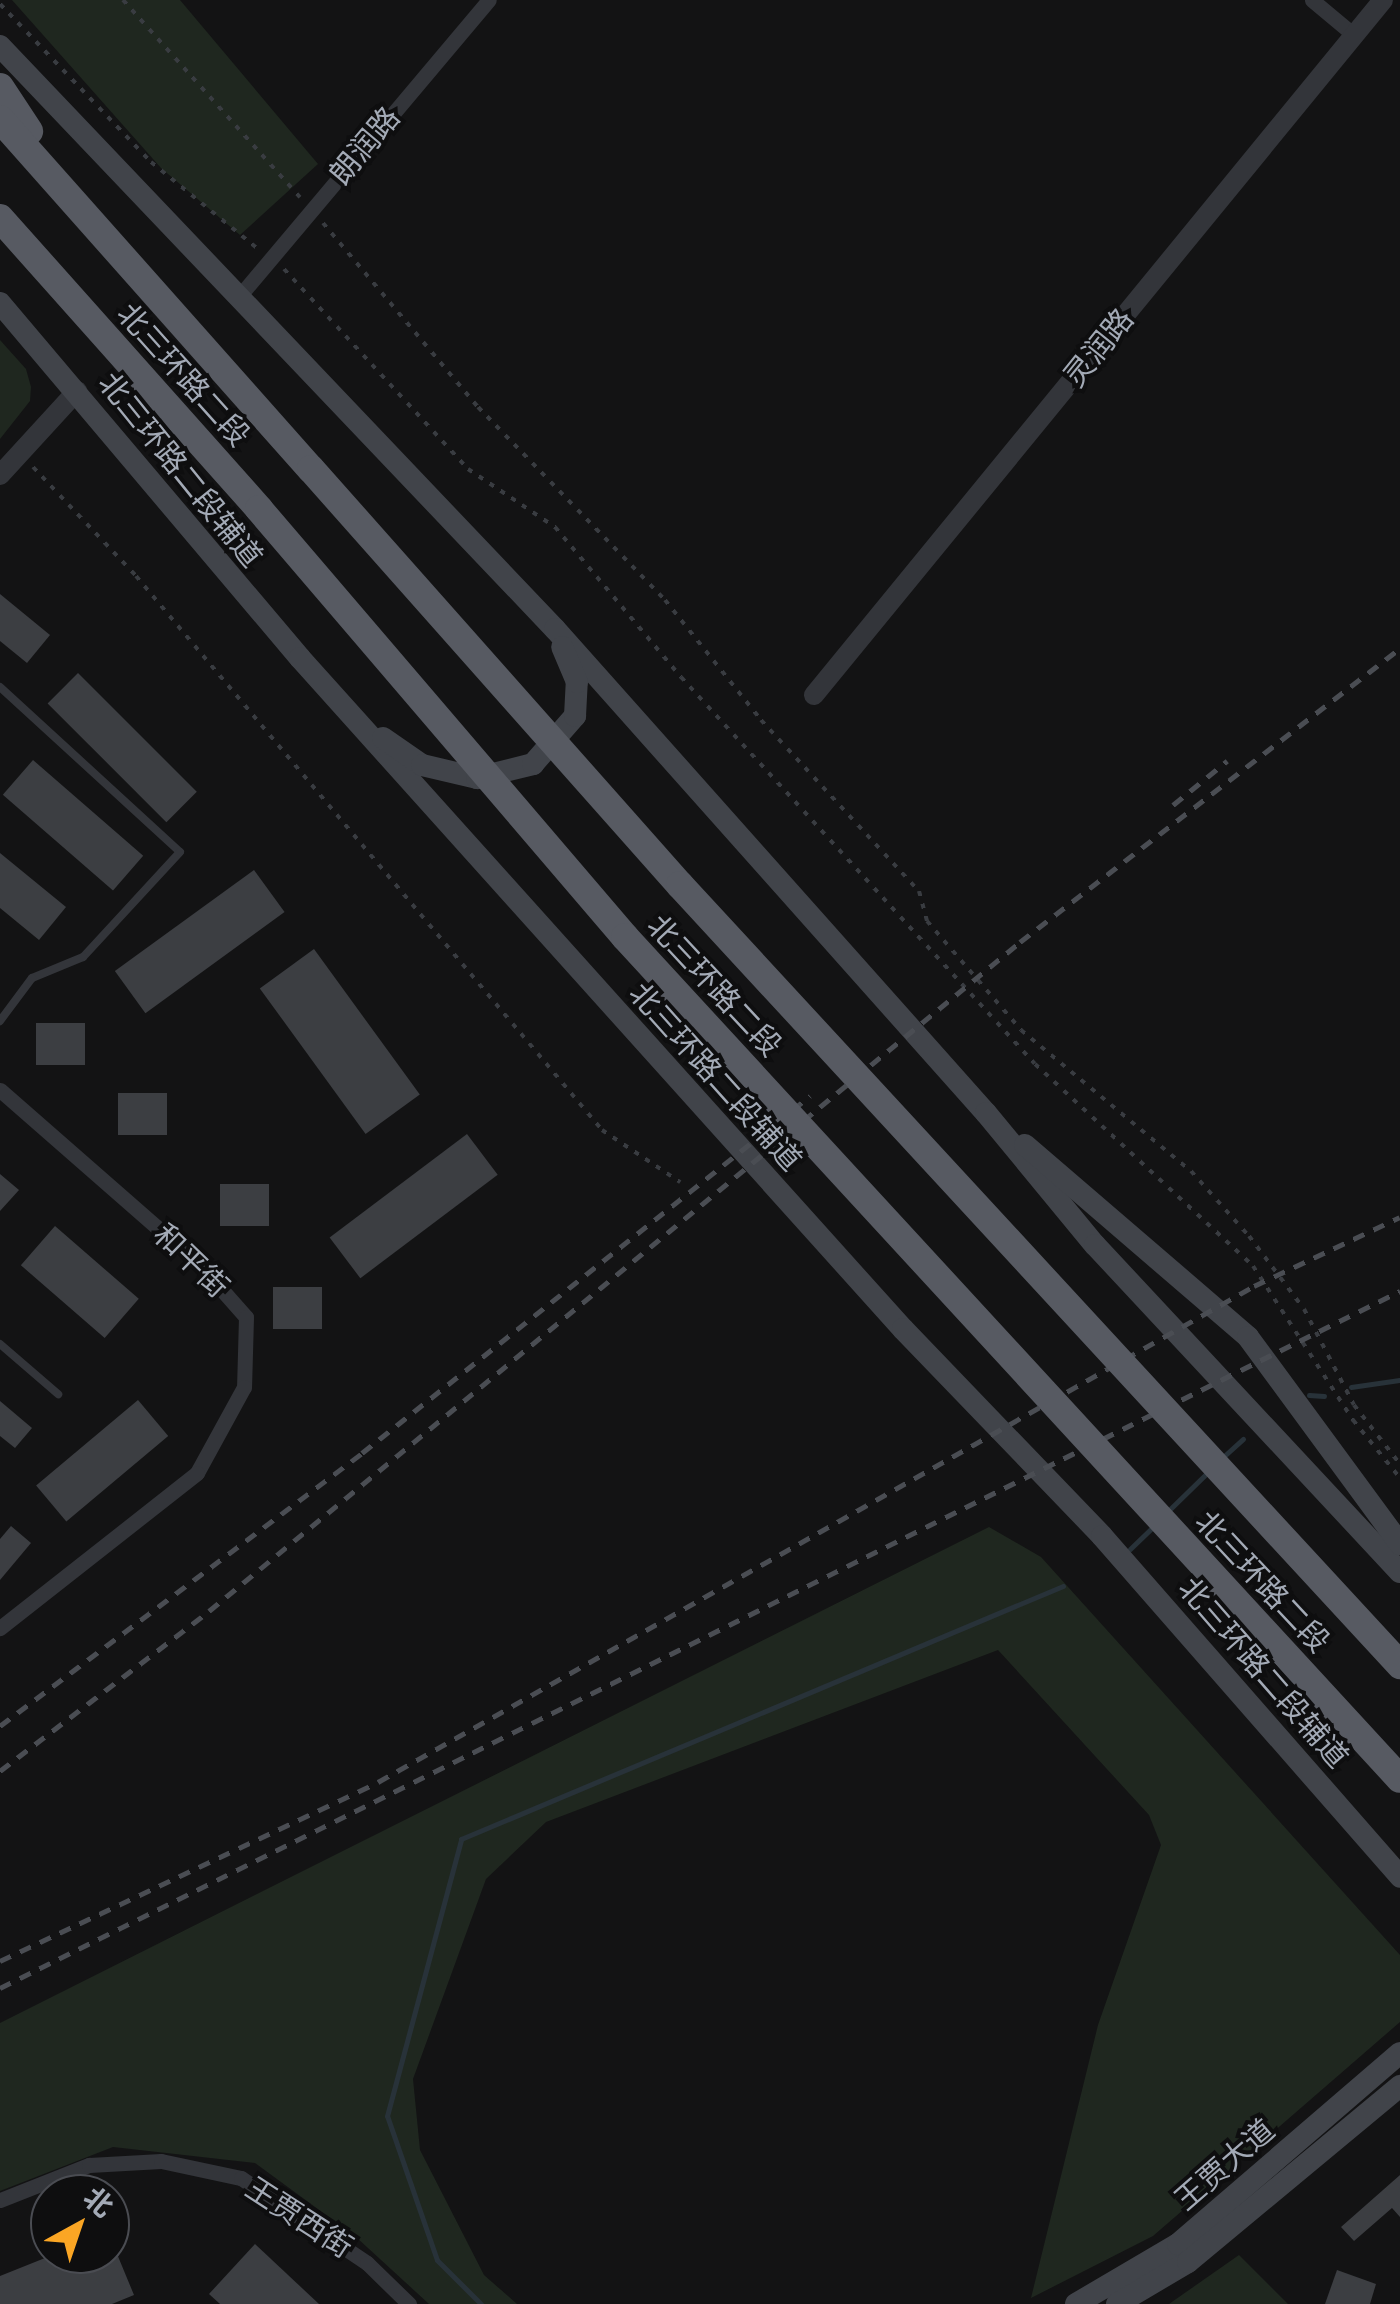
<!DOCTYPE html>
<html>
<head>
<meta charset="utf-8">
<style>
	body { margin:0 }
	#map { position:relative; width:1400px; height:2304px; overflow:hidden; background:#131314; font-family:Raleway,"Noto Sans SC",sans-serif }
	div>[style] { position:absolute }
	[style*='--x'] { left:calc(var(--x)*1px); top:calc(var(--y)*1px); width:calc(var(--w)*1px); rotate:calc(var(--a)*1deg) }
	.green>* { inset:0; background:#1f271f }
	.stream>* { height:5px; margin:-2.5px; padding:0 2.5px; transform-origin:2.5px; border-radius:2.5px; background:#283239 }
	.building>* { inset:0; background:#3c3e42; transform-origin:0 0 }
	.path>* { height:4px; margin-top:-2px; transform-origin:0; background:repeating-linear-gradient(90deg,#393c41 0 5px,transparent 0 13px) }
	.service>* { height:8px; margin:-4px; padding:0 4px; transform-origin:4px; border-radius:4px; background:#33353a }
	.minor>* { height:15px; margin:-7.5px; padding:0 7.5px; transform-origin:7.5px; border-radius:7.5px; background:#33353a }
	.tertiary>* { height:20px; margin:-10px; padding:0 10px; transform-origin:10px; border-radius:10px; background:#33353a }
	.secondary>* { height:22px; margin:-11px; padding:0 11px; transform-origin:11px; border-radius:11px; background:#41444a }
	.trunk>* { height:28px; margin:-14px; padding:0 14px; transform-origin:14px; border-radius:14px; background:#575a62 }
	.rail>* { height:5px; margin-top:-2.5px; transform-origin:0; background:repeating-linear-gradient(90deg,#4a4d53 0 12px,transparent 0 22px) }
	.trunk-bridge>* { height:28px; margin:-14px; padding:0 14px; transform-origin:14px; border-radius:14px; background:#575a62 }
	span { translate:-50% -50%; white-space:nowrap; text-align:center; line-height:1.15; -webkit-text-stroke:8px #0e0e0f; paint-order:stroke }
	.street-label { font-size:30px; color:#a3aab6 }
	.north { position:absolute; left:30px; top:2174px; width:100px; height:100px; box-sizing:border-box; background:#0e0e0f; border:2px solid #4a4c52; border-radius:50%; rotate:40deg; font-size:28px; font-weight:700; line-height:40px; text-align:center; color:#a3aab6 }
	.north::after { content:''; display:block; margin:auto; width:35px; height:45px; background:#fba624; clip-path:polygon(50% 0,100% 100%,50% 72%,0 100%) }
</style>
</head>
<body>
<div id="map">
	<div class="green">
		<i style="clip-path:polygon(12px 0,180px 0,318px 164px,240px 235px,161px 168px)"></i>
		<i style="clip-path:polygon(0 340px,26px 369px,31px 387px,30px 401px,0 439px)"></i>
		<i style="clip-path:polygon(989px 1527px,1041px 1557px,1400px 1955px,1400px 2022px,1153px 2236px,1031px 2298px,1098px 2025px,1161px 1845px,1149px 1815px,998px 1650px,546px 1822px,486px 1879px,413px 2079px,420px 2150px,484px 2275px,517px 2304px,429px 2304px,356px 2237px,255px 2163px,113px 2147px,0 2191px,0 2023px)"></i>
		<i style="clip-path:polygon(1239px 2255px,1288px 2304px,1169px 2304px)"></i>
	</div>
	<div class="stream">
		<i style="--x:1351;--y:1387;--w:49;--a:-8.1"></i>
		<i style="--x:1309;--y:1395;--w:15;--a:4"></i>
		<i style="--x:1223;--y:1457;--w:27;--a:-42"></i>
		<i style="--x:1166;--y:1513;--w:59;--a:-44.3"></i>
		<i style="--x:1130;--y:1549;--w:35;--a:-44"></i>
		<i style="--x:481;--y:2304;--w:62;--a:-135"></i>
		<i style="--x:437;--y:2260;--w:152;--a:-109.1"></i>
		<i style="--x:387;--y:2116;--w:287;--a:-75"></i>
		<i style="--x:461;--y:1839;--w:653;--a:-22.8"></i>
	</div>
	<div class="building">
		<i style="clip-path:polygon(0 594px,50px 635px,27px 663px,0 641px)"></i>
		<i style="left:78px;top:673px;width:168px;height:43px;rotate:45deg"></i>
		<i style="left:33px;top:760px;width:146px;height:46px;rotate:41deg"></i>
		<i style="clip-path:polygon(0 853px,66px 907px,39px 940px,0 908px)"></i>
		<i style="left:254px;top:870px;width:52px;height:172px;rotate:54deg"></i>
		<i style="left:314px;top:949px;width:180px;height:67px;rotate:54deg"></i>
		<i style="left:36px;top:1023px;width:49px;height:42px"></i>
		<i style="left:118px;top:1093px;width:49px;height:42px"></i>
		<i style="left:467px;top:1134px;width:51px;height:172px;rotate:53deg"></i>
		<i style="clip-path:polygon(0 1174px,19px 1190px,0 1211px)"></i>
		<i style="left:220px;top:1184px;width:49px;height:42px"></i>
		<i style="left:55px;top:1226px;width:111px;height:52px;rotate:41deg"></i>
		<i style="left:273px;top:1287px;width:49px;height:42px"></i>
		<i style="left:138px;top:1400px;width:47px;height:133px;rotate:50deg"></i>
		<i style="clip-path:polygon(0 1401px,32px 1428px,15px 1448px,0 1436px)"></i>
		<i style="clip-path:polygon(11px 1526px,31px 1543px,0 1580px,0 1539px)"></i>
		<i style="clip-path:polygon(1400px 2175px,1400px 2217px,1392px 2208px,1354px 2241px,1341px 2227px)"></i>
		<i style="clip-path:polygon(110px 2237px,134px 2295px,112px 2304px,0 2304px,0 2276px,55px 2254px,110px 2254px)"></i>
		<i style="clip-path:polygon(255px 2244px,319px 2304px,220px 2304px,209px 2294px)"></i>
		<i style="clip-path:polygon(1337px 2270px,1376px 2284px,1370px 2304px,1325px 2304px)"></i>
	</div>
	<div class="path">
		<i style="--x:123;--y:0;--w:265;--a:48.1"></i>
		<i style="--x:0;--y:4;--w:219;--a:46.3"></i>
		<i style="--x:151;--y:162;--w:136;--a:39.1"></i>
		<i style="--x:323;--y:223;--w:241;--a:49.9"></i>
		<i style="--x:478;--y:407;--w:269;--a:45.9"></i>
		<i style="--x:665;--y:600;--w:154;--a:51.3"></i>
		<i style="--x:761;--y:720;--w:233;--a:47.3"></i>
		<i style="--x:919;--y:891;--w:31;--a:75"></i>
		<i style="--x:927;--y:921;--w:144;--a:49.2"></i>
		<i style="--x:1021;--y:1030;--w:221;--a:39.7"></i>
		<i style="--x:1191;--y:1171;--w:87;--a:48.3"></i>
		<i style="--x:1249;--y:1236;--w:91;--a:53"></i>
		<i style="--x:1304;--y:1309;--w:108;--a:62.5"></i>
		<i style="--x:1354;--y:1405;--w:75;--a:52.1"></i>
		<i style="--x:284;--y:269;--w:272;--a:47.4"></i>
		<i style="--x:468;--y:469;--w:105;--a:33.7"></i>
		<i style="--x:555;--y:527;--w:196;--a:50"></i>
		<i style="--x:681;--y:677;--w:524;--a:47.55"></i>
		<i style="--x:1035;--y:1064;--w:297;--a:42.8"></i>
		<i style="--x:1253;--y:1266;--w:184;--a:57"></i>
		<i style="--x:1353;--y:1420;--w:75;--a:51"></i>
		<i style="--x:33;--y:467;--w:150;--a:46.6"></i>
		<i style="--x:136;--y:576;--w:724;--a:49.93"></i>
		<i style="--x:602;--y:1130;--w:94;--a:33.7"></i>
	</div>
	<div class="service">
		<i style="--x:0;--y:687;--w:244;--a:42.5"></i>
		<i style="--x:180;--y:852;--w:143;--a:132.7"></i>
		<i style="--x:83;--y:957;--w:55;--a:157.6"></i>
		<i style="--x:32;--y:978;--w:54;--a:126.7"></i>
		<i style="--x:0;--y:1344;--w:77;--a:40.8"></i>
	</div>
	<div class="minor">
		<i style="--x:1312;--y:0;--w:55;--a:39.8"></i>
		<i style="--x:242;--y:293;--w:383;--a:-49.9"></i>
		<i style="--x:0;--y:1090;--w:266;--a:41.2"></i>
		<i style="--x:200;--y:1265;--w:69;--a:48.5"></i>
		<i style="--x:246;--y:1317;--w:70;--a:91.6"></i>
		<i style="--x:244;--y:1387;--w:98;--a:118.7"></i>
		<i style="--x:197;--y:1473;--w:251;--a:141.8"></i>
		<i style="--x:0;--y:2200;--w:96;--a:-21.5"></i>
		<i style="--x:89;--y:2165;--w:72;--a:-3.2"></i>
		<i style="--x:161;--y:2161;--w:82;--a:12"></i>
		<i style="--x:241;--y:2178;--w:152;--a:34"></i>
		<i style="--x:367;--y:2263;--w:59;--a:44.3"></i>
	</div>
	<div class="tertiary">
		<i style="--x:0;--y:475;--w:114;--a:-47.5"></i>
		<i style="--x:814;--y:695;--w:898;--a:-50.69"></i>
	</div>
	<div class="secondary">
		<i style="--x:0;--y:46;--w:805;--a:46.41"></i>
		<i style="--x:555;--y:629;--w:648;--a:48.32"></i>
		<i style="--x:986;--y:1113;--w:171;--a:50.5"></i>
		<i style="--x:1095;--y:1245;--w:447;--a:47"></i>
		<i style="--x:0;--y:303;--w:465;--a:49.8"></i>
		<i style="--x:300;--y:658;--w:902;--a:48.06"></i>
		<i style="--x:903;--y:1329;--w:287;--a:46.1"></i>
		<i style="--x:1102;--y:1536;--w:453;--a:48.8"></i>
		<i style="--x:383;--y:738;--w:47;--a:34.7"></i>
		<i style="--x:422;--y:765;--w:57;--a:13.3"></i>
		<i style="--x:477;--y:778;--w:58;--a:-14"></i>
		<i style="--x:533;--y:764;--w:64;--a:-48.8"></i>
		<i style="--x:575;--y:716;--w:34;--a:-87"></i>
		<i style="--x:577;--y:682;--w:38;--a:-113"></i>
		<i style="--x:1025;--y:1145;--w:294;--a:40.7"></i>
		<i style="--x:1248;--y:1337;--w:257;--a:53.7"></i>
		<i style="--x:1076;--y:2304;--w:118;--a:-30.5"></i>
		<i style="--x:1178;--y:2244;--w:293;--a:-40.7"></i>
		<i style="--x:1117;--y:2304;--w:82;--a:-30.6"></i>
		<i style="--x:1188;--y:2262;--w:276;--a:-39.7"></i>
	</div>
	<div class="trunk">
		<i style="--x:0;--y:87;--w:53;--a:56.6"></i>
		<i style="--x:0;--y:119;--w:468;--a:48.4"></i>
		<i style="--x:0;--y:218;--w:390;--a:48.3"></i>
	</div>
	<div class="rail">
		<i style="--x:1173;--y:805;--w:70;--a:-39.2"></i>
		<i style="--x:0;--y:1726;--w:453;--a:-37"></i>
		<i style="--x:362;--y:1453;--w:573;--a:-38.55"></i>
		<i style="--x:0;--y:1771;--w:263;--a:-37.4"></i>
		<i style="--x:209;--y:1611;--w:1051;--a:-39.52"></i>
		<i style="--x:1020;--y:942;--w:480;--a:-37.7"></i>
		<i style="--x:0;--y:1961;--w:418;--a:-25.3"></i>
		<i style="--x:378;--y:1782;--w:1007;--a:-29.52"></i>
		<i style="--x:1254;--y:1286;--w:161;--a:-25.3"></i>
		<i style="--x:0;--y:1988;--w:1564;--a:-26.47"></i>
	</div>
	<div class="trunk-bridge">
		<i style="--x:311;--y:469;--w:556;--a:48.43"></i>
		<i style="--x:680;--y:885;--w:1062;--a:47.29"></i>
		<i style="--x:259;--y:509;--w:563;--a:49.46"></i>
		<i style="--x:625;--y:937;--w:1144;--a:47.37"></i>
	</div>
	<div class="street-label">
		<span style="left:365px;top:146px;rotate:-50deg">朗润路</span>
		<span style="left:1099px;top:348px;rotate:-51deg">灵润路</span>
		<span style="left:183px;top:375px;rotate:48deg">北三环路二段</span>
		<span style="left:180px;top:470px;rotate:51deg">北三环路二段辅道</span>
		<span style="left:714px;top:986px;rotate:47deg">北三环路二段</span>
		<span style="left:715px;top:1077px;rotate:48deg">北三环路二段辅道</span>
		<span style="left:191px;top:1261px;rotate:44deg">和平街</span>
		<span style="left:1262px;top:1582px;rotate:47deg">北三环路二段</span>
		<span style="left:1263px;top:1673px;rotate:49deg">北三环路二段辅道</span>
		<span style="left:1225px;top:2165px;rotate:-41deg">王贾大道</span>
		<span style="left:299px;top:2218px;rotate:33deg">王贾西街</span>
	</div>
	<div class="north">北</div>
</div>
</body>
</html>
